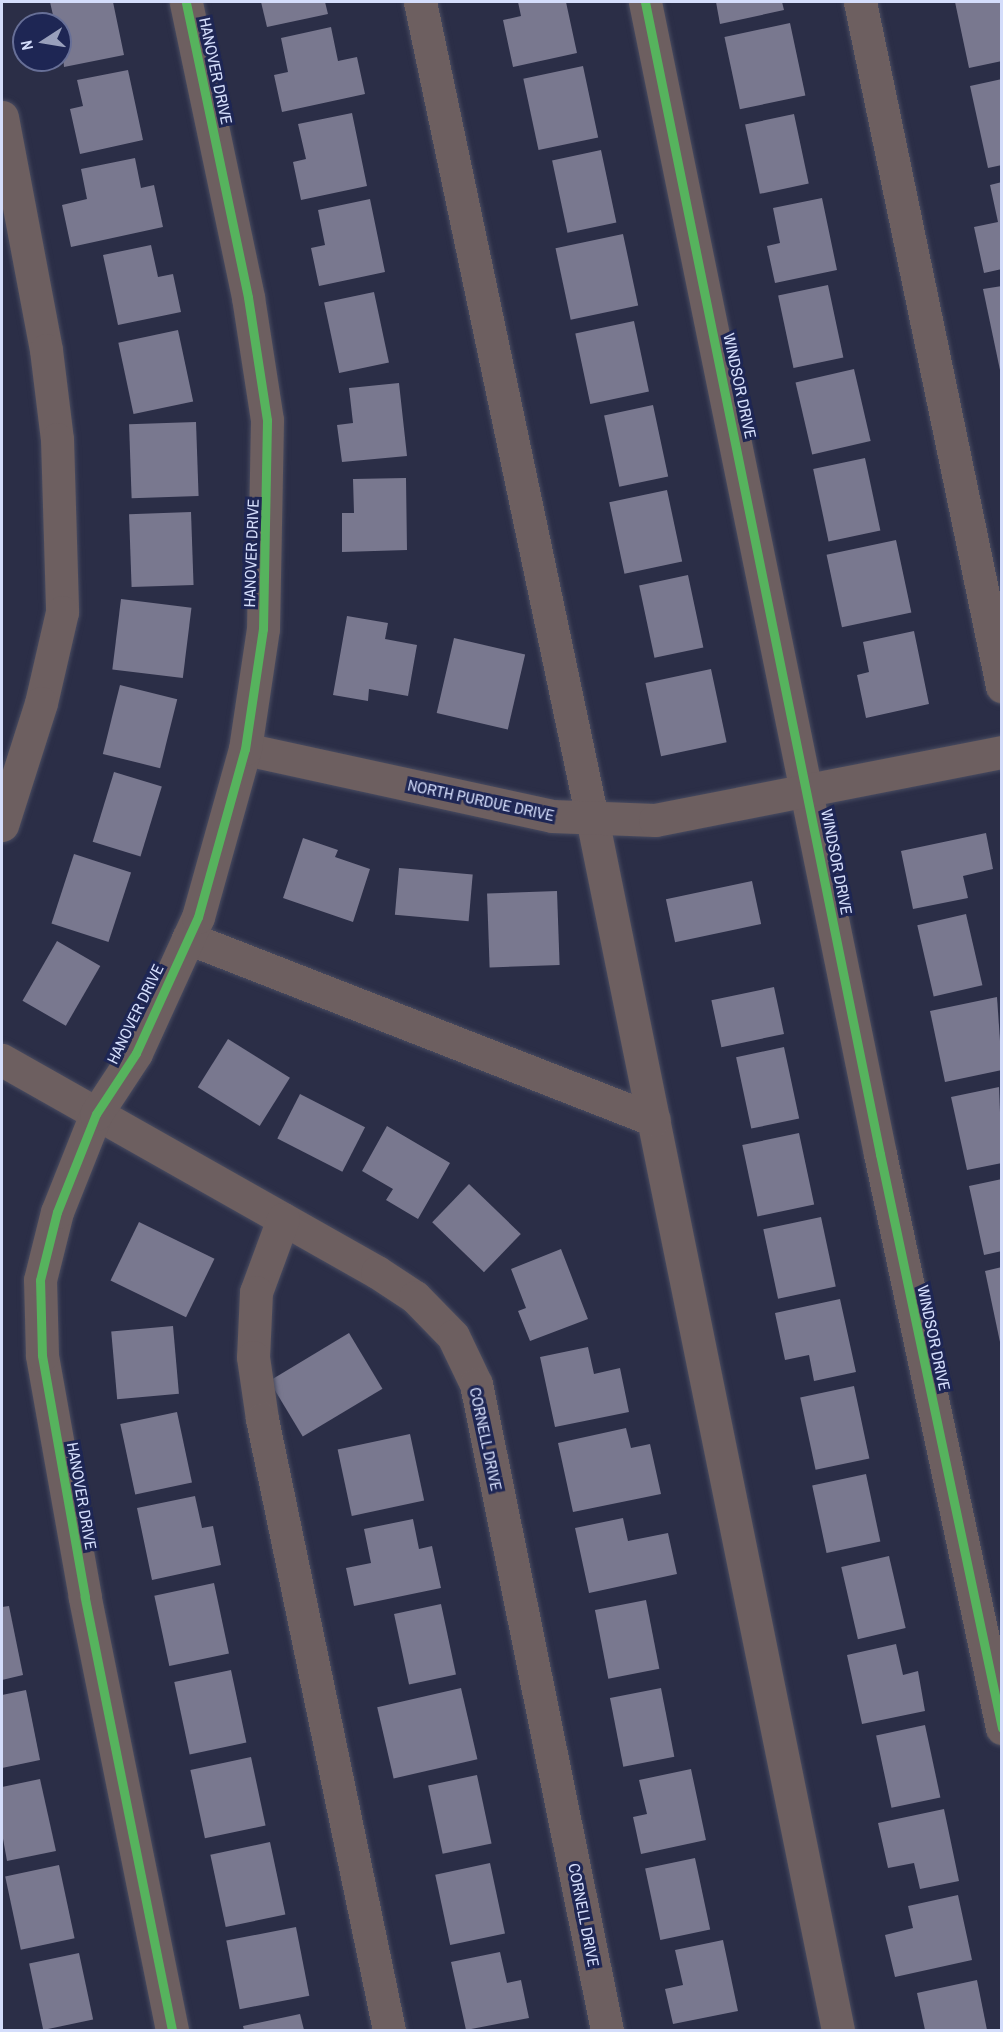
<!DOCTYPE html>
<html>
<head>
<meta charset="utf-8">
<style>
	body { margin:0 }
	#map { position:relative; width:1003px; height:2032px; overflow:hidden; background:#2b2e47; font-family:"Archivo Narrow",sans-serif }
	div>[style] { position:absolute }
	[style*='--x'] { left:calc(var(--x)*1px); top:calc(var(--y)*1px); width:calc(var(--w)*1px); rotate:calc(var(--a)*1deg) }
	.building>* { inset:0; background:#79788f; transform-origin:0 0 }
	.roads { filter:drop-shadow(0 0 2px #494c61) drop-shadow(0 0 2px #494c61) }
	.minor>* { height:33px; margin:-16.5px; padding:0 16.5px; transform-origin:16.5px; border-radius:16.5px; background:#6d5f60 }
	.cycleway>* { height:9px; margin:-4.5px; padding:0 4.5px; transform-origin:4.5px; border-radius:4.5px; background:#56b35d }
	span { translate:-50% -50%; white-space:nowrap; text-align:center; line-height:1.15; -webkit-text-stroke:6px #1e2654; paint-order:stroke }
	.street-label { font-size:16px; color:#d4ddfb }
	.frame { position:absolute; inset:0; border:3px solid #d4ddfb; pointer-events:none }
	.north { position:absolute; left:12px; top:12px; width:60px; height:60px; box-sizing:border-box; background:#1e2654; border:2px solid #676f97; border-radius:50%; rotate:258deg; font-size:16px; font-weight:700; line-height:24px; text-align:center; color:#d4ddfb }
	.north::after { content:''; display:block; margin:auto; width:21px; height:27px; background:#99a0bc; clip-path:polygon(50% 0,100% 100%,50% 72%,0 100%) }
</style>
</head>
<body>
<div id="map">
	<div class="building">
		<i style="clip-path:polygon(50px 2px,113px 2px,124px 55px,64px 67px,60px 24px,55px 24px)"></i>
		<i style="clip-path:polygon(261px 2px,325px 2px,328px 14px,267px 27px)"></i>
		<i style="clip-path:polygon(518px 2px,566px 2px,577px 53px,513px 67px,503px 20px,521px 16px)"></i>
		<i style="clip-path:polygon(716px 2px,782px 2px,784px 10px,720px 24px)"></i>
		<i style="clip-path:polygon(955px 2px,1002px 2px,1002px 61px,969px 68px)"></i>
		<i style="left:790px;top:23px;width:74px;height:67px;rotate:78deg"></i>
		<i style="clip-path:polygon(331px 27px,338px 61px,357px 57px,365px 94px,282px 112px,274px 75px,288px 72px,281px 38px)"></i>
		<i style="left:583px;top:66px;width:73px;height:61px;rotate:78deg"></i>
		<i style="clip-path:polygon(128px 70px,143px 140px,80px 154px,70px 109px,83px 106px,77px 80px)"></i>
		<i style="clip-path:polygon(1002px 79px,1002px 165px,988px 168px,970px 86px)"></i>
		<i style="clip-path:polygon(352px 113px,367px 186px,301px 200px,293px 162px,306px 159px,298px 124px)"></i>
		<i style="left:794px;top:114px;width:71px;height:50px;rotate:78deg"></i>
		<i style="left:601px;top:150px;width:74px;height:50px;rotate:78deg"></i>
		<i style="clip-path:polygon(135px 158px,141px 188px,154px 185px,163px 227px,71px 247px,62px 205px,87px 199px,81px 169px)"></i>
		<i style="clip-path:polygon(1002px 182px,1002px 269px,984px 273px,974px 227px,998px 222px,990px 185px)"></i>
		<i style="clip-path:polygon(822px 198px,837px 270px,775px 283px,767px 246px,780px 243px,773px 208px)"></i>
		<i style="clip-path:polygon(370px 199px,385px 272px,319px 286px,311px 248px,325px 245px,318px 210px)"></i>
		<i style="left:623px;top:234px;width:73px;height:69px;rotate:78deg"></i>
		<i style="clip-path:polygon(151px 245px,158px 277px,173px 274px,181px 312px,118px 325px,103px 255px)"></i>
		<i style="left:828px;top:285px;width:74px;height:51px;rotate:78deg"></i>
		<i style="clip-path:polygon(1002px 286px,1002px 369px,1000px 370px,983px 289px)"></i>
		<i style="left:374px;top:292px;width:72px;height:51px;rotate:78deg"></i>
		<i style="left:634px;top:321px;width:72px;height:60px;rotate:78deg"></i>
		<i style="left:178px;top:330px;width:73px;height:61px;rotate:78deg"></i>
		<i style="left:854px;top:369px;width:74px;height:60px;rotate:77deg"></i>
		<i style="clip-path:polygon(399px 383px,407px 456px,342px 462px,337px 425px,353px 423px,349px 388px)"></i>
		<i style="left:653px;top:405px;width:73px;height:50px;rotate:78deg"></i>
		<i style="left:196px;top:422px;width:74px;height:67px;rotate:88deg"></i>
		<i style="left:865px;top:458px;width:74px;height:53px;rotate:78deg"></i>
		<i style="clip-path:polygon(406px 478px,407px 550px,342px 552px,342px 513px,354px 513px,353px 479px)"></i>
		<i style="left:667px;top:490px;width:73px;height:59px;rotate:78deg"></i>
		<i style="left:191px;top:512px;width:73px;height:62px;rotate:88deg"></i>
		<i style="left:896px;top:540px;width:74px;height:71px;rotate:78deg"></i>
		<i style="left:688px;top:575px;width:74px;height:50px;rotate:78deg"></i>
		<i style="left:121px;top:599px;width:71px;height:71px;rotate:7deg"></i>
		<i style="clip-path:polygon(347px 616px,388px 623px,385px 639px,417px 645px,408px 696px,369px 689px,368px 701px,333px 695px)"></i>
		<i style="clip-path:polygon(914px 631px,929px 704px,866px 718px,857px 675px,869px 672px,863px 642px)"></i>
		<i style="left:454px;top:638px;width:73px;height:77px;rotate:13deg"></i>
		<i style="left:711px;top:669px;width:75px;height:67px;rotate:78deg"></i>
		<i style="left:120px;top:685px;width:59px;height:71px;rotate:14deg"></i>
		<i style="left:114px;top:772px;width:50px;height:73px;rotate:17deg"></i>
		<i style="clip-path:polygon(986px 833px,993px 869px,963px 876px,968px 898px,913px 909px,901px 851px)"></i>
		<i style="clip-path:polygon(303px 838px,338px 850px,335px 857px,370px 869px,353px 922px,283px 898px)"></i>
		<i style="left:74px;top:854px;width:60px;height:73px;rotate:18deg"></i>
		<i style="left:399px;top:868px;width:74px;height:47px;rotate:5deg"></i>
		<i style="left:752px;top:881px;width:44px;height:88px;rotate:78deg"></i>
		<i style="left:557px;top:891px;width:74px;height:70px;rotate:88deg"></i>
		<i style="left:966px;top:914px;width:73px;height:50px;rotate:77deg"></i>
		<i style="left:57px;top:941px;width:50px;height:69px;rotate:30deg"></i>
		<i style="left:774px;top:987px;width:48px;height:64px;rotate:78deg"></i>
		<i style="clip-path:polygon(997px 997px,1002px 1070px,945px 1082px,930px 1011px)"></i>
		<i style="left:228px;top:1039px;width:73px;height:57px;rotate:32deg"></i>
		<i style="left:784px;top:1047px;width:73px;height:49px;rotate:78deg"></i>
		<i style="clip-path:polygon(999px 1087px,1002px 1163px,967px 1170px,951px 1097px)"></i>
		<i style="left:300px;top:1094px;width:73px;height:50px;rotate:27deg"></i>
		<i style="clip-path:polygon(387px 1126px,450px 1163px,418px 1219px,386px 1200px,393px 1189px,362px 1171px)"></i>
		<i style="left:799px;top:1133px;width:73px;height:58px;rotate:78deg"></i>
		<i style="clip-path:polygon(1002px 1179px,1002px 1251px,984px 1255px,969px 1186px)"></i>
		<i style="left:469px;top:1184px;width:72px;height:53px;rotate:44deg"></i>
		<i style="left:821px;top:1217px;width:71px;height:59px;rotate:78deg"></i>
		<i style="left:139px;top:1222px;width:84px;height:65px;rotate:26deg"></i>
		<i style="clip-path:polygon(561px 1249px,588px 1319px,530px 1341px,518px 1311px,526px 1308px,511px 1269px)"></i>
		<i style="clip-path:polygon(1002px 1267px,1002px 1342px,1000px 1342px,985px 1271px)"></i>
		<i style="clip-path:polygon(840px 1299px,856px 1372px,814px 1381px,809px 1355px,785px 1360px,775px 1313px)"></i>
		<i style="left:173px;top:1326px;width:68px;height:62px;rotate:85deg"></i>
		<i style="left:349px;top:1333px;width:65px;height:93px;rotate:59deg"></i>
		<i style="clip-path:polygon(588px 1347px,594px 1374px,620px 1368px,629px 1412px,555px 1427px,540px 1357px)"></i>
		<i style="left:854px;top:1386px;width:74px;height:55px;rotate:78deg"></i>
		<i style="left:177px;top:1412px;width:72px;height:58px;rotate:78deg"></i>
		<i style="clip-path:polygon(626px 1428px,631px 1448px,650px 1444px,661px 1494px,573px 1512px,558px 1443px)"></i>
		<i style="left:410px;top:1434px;width:68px;height:74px;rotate:78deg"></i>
		<i style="left:866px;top:1474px;width:69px;height:55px;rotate:78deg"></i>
		<i style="clip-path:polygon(195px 1496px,202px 1528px,213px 1526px,221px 1565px,152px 1580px,137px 1508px)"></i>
		<i style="clip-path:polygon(623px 1518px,628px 1541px,668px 1533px,677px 1574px,589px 1593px,575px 1528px)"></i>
		<i style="clip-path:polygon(413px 1519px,419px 1549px,432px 1546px,441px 1588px,354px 1606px,346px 1568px,371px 1563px,364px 1529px)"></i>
		<i style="left:889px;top:1556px;width:74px;height:49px;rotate:77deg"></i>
		<i style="left:214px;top:1583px;width:72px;height:61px;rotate:78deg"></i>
		<i style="left:646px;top:1600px;width:70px;height:52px;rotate:79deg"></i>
		<i style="left:441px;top:1604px;width:72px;height:48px;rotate:78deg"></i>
		<i style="clip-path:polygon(9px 1606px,23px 1675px,2px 1680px,2px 1607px)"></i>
		<i style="clip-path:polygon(896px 1644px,903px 1675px,918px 1671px,925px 1711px,862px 1724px,847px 1655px)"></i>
		<i style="left:231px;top:1670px;width:74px;height:58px;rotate:78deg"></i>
		<i style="left:461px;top:1688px;width:73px;height:86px;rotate:77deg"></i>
		<i style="left:661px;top:1688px;width:70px;height:52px;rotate:79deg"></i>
		<i style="clip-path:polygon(26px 1690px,40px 1760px,2px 1768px,2px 1695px)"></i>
		<i style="left:925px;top:1725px;width:74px;height:50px;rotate:78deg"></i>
		<i style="left:251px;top:1757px;width:70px;height:62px;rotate:78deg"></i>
		<i style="clip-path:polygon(691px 1769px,706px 1840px,641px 1854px,633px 1817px,647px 1814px,639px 1780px)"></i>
		<i style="left:477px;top:1775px;width:70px;height:50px;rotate:78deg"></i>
		<i style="clip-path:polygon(40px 1779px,56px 1851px,7px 1861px,2px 1833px,2px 1787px)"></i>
		<i style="clip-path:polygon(944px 1809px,959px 1881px,920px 1889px,914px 1863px,888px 1868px,878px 1823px)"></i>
		<i style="left:270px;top:1842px;width:74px;height:61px;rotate:78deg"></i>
		<i style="left:695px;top:1858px;width:73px;height:51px;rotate:78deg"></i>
		<i style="left:490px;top:1863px;width:72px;height:56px;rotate:78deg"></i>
		<i style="left:59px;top:1865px;width:75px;height:55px;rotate:78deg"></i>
		<i style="clip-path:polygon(958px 1895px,972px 1960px,895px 1977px,885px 1935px,913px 1928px,908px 1906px)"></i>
		<i style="left:296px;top:1927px;width:70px;height:71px;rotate:79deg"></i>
		<i style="clip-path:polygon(723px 1940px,738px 2011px,673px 2024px,665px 1989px,683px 1985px,675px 1950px)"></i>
		<i style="clip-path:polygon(500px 1952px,507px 1983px,521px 1980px,529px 2018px,466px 2030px,451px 1962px)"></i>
		<i style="left:79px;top:1953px;width:68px;height:51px;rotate:78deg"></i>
		<i style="clip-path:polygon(977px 1980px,987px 2030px,925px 2030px,917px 1993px)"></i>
		<i style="clip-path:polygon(300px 2014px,304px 2030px,244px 2030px,243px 2026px)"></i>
	</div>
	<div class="roads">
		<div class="minor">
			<i style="--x:420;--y:2;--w:834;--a:78.1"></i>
			<i style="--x:592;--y:818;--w:1237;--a:78.53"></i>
			<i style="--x:645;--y:2;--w:1176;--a:78.47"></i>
			<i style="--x:880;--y:1154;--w:587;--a:78"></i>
			<i style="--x:860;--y:2;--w:699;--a:78.27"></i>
			<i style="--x:2;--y:117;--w:237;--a:79.3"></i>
			<i style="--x:46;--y:350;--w:90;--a:83"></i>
			<i style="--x:57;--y:439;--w:173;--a:88.3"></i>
			<i style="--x:62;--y:612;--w:93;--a:103"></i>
			<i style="--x:41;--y:703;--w:128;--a:107.7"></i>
			<i style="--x:245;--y:749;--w:314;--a:12.3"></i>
			<i style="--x:552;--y:816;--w:103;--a:2.2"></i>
			<i style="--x:655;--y:820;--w:354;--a:-11.1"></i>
			<i style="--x:188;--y:938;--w:500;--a:21.33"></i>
			<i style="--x:2;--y:1060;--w:431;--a:29.5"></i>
			<i style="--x:377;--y:1272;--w:45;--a:33.3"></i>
			<i style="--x:415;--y:1297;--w:54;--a:45.7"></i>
			<i style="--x:453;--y:1336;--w:53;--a:64.4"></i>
			<i style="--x:476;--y:1384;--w:659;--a:78.54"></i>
			<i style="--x:283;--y:1219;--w:78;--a:110.3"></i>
			<i style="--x:256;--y:1292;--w:65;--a:92.6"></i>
			<i style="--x:253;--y:1357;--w:63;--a:81.7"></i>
			<i style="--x:262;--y:1419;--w:624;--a:78.26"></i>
			<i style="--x:172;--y:2030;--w:442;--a:-101.4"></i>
			<i style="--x:85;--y:1597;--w:246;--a:-100.1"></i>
			<i style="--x:42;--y:1355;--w:75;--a:-91.5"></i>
			<i style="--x:40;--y:1280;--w:70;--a:-76"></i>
			<i style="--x:57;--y:1212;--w:105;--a:-68.3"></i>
			<i style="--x:96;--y:1114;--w:73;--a:-56.7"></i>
			<i style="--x:136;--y:1053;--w:149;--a:-65.5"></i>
			<i style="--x:198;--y:917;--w:174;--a:-74.4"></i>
			<i style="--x:245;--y:749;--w:121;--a:-81.5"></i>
			<i style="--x:263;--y:629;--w:209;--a:-88.9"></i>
			<i style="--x:267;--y:420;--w:124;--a:-98.8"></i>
			<i style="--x:248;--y:297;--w:301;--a:-101.9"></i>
		</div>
	</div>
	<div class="cycleway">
		<i style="--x:645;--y:2;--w:1176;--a:78.47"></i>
		<i style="--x:880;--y:1154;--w:587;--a:78"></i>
		<i style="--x:172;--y:2030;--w:442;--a:-101.4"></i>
		<i style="--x:85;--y:1597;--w:246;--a:-100.1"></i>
		<i style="--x:42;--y:1355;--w:75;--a:-91.5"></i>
		<i style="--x:40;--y:1280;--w:70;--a:-76"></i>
		<i style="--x:57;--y:1212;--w:105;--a:-68.3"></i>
		<i style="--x:96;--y:1114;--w:73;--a:-56.7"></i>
		<i style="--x:136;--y:1053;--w:149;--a:-65.5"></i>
		<i style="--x:198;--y:917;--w:174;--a:-74.4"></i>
		<i style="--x:245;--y:749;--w:121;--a:-81.5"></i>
		<i style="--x:263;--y:629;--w:209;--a:-88.9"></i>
		<i style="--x:267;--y:420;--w:124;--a:-98.8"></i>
		<i style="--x:248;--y:297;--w:301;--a:-101.9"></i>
	</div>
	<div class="street-label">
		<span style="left:216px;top:71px;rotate:78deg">HANOVER DRIVE</span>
		<span style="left:740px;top:386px;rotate:78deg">WINDSOR DRIVE</span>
		<span style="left:251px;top:553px;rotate:-88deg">HANOVER DRIVE</span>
		<span style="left:481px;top:800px;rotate:12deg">NORTH PURDUE DRIVE</span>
		<span style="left:837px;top:862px;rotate:79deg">WINDSOR DRIVE</span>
		<span style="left:135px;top:1014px;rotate:-64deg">HANOVER DRIVE</span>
		<span style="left:934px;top:1338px;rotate:78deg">WINDSOR DRIVE</span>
		<span style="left:486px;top:1439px;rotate:78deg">CORNELL DRIVE</span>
		<span style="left:82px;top:1496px;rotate:80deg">HANOVER DRIVE</span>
		<span style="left:584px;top:1915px;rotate:79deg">CORNELL DRIVE</span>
	</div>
	<div class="frame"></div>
	<div class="north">N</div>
</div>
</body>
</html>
